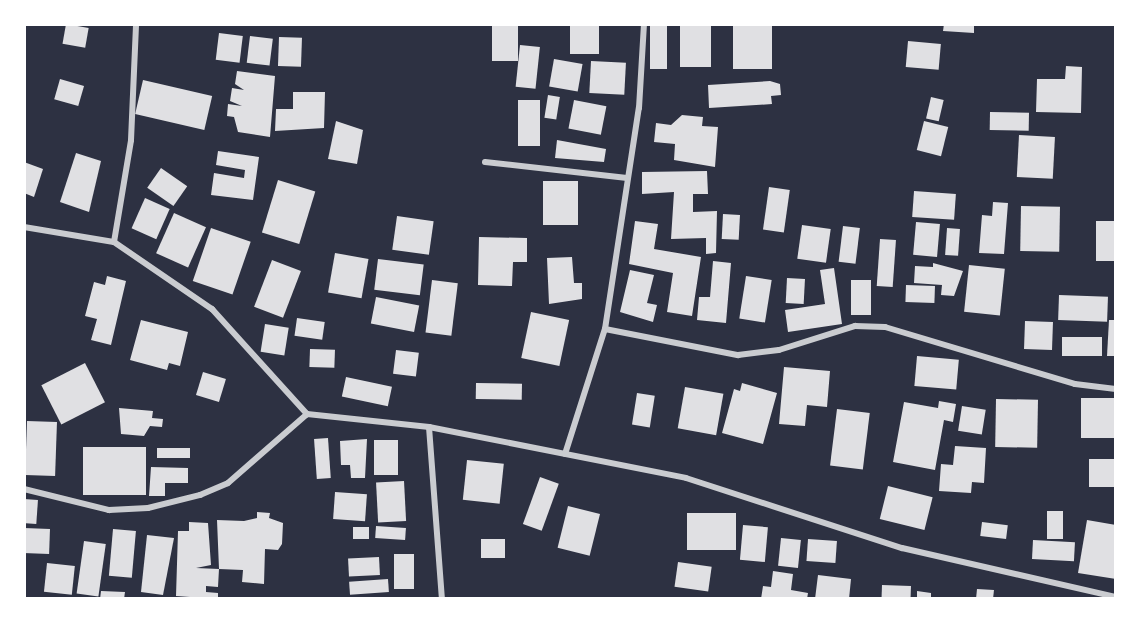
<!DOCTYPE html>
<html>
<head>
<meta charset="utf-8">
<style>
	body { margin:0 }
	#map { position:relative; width:1140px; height:623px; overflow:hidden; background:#2d3142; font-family:Helvetica,sans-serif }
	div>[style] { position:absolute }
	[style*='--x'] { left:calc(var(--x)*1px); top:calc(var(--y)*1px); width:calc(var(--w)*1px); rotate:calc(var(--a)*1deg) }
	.building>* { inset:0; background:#e0e0e3; transform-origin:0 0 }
	.minor>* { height:6px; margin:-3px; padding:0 3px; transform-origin:3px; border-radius:3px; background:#caccd0 }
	span { translate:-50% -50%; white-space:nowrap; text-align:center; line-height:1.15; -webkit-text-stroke:6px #fff; paint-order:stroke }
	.frame { position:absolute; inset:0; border:26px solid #fff; pointer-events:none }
</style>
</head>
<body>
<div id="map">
	<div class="building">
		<i style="left:66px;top:24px;width:23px;height:20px;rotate:10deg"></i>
		<i style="left:492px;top:24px;width:26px;height:37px"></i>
		<i style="left:570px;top:24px;width:29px;height:30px"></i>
		<i style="left:650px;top:24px;width:17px;height:45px"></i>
		<i style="left:680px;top:24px;width:31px;height:43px"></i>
		<i style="left:733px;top:24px;width:39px;height:45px"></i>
		<i style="clip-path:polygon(944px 24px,974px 24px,974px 33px,943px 31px)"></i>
		<i style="left:219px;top:33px;width:24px;height:27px;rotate:7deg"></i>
		<i style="left:250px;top:36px;width:23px;height:27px;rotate:7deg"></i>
		<i style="left:279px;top:37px;width:23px;height:29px;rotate:2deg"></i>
		<i style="left:908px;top:41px;width:33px;height:26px;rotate:5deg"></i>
		<i style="left:520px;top:45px;width:20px;height:42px;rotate:6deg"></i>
		<i style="left:554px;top:59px;width:29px;height:28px;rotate:10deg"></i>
		<i style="left:591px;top:61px;width:35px;height:32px;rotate:3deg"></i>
		<i style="clip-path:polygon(1066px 66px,1082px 67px,1081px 113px,1036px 112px,1037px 79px,1065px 79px)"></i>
		<i style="clip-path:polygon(237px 71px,275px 76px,270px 137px,238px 132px,234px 117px,227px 116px,228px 104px,242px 106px,230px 101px,232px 88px,244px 90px,235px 84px)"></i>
		<i style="left:60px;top:79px;width:25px;height:21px;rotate:16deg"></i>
		<i style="left:143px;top:80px;width:71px;height:35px;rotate:13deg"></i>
		<i style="clip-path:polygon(770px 81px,780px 84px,781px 95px,771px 96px,772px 104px,709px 108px,708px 85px)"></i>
		<i style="clip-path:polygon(293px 92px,325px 92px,324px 128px,275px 131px,276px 109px,293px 109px)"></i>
		<i style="left:548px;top:95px;width:12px;height:23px;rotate:9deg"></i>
		<i style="left:931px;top:97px;width:13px;height:22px;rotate:13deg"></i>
		<i style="left:518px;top:100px;width:22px;height:46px"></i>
		<i style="left:574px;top:100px;width:33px;height:29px;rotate:11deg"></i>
		<i style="left:990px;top:112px;width:39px;height:18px;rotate:1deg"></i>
		<i style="clip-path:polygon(682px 115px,703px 117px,702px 126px,718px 127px,715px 167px,674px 160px,675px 144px,654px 142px,656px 123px,671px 125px)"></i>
		<i style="clip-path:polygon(336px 121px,363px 130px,357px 164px,328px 159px)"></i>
		<i style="left:924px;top:121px;width:25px;height:30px;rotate:14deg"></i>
		<i style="left:1019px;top:135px;width:36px;height:42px;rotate:3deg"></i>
		<i style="clip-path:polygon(557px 140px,606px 149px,604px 162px,555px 158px)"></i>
		<i style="clip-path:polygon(218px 151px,259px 157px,253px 200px,211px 195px,214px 173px,244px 178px,245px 170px,216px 165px)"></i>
		<i style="clip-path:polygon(76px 153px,101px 161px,89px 212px,60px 202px)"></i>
		<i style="clip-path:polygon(24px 162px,43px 169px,34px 197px,24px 193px)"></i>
		<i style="left:161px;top:168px;width:32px;height:24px;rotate:35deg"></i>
		<i style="clip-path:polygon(707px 171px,708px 194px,693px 194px,693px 212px,717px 211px,716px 253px,706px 254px,706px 238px,671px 239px,674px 192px,642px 194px,642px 172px)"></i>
		<i style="left:278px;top:180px;width:39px;height:55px;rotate:17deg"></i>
		<i style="left:543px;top:181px;width:35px;height:44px"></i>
		<i style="left:769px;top:187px;width:21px;height:43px;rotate:8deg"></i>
		<i style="left:914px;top:191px;width:42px;height:26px;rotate:4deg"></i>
		<i style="left:145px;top:198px;width:27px;height:33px;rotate:24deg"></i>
		<i style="clip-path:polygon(993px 202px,1008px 203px,1004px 254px,979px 253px,982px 215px,992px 216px)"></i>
		<i style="left:1021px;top:206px;width:39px;height:45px;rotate:1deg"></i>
		<i style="left:174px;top:213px;width:35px;height:44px;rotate:24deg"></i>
		<i style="left:723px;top:214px;width:17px;height:25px;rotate:3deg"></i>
		<i style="left:397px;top:216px;width:37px;height:34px;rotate:8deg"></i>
		<i style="clip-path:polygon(635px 221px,658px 224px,654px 249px,701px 257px,692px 316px,667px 312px,673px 273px,629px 264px)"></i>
		<i style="left:1096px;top:221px;width:20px;height:40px"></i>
		<i style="left:916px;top:222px;width:24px;height:33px;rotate:5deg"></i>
		<i style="left:802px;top:225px;width:29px;height:34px;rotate:8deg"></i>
		<i style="left:843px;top:226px;width:17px;height:36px;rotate:7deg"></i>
		<i style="left:211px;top:228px;width:42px;height:56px;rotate:19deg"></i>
		<i style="left:947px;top:228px;width:13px;height:27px;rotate:4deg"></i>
		<i style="clip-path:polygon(479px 237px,527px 238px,527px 262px,513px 262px,512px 286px,478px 285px)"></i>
		<i style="left:880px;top:239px;width:16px;height:47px;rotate:4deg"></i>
		<i style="left:335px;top:253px;width:34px;height:40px;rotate:10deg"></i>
		<i style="clip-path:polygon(572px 257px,574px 283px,582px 283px,582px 299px,549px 304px,547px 258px)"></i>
		<i style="left:378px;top:259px;width:46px;height:31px;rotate:7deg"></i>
		<i style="left:272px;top:260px;width:31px;height:50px;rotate:21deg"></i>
		<i style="clip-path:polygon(713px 261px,731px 263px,726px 323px,697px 320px,699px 297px,710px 297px)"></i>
		<i style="clip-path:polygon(933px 263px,963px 271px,954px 296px,941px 295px,942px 285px,914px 283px,915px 266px,933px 267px)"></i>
		<i style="left:969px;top:265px;width:36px;height:47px;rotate:6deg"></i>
		<i style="clip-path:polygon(834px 268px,842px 324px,788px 332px,785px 310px,825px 304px,820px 270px)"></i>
		<i style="clip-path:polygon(630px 270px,654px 275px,647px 303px,657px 305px,653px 322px,620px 312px)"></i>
		<i style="clip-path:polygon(107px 276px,126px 281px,111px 345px,91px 340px,97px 319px,85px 316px,94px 282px,105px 285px)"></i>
		<i style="left:746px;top:276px;width:26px;height:43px;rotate:9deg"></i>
		<i style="left:787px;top:278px;width:18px;height:25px;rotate:3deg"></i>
		<i style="left:432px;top:280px;width:26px;height:53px;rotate:7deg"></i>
		<i style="left:851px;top:280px;width:20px;height:35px"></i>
		<i style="left:906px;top:285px;width:29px;height:17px;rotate:2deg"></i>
		<i style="left:1059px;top:295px;width:49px;height:25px;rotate:2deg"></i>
		<i style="left:376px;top:297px;width:44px;height:27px;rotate:11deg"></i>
		<i style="left:531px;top:312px;width:39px;height:47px;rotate:12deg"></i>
		<i style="left:297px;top:318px;width:28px;height:18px;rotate:8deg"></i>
		<i style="clip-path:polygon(141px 320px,188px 332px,180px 366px,169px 363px,167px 370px,130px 360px)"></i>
		<i style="clip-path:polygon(1109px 320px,1116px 320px,1116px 356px,1107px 356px)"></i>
		<i style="left:1025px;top:321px;width:28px;height:28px;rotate:2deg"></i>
		<i style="left:265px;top:324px;width:24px;height:28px;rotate:9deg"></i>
		<i style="left:1062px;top:337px;width:40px;height:19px"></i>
		<i style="left:310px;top:349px;width:25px;height:18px;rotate:2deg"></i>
		<i style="left:396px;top:350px;width:23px;height:24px;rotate:7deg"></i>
		<i style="left:917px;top:356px;width:42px;height:30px;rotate:5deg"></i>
		<i style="left:85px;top:363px;width:44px;height:49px;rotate:63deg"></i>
		<i style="clip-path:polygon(784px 367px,830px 371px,827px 407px,807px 405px,805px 426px,779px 424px)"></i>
		<i style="left:203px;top:372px;width:24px;height:24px;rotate:17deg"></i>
		<i style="left:346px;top:377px;width:47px;height:20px;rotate:12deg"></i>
		<i style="left:476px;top:383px;width:46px;height:16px;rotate:1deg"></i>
		<i style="clip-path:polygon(742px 383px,777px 393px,763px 444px,722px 433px,734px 389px,740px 391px)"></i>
		<i style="left:685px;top:387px;width:39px;height:42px;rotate:10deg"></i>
		<i style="left:637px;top:393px;width:18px;height:32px;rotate:9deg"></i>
		<i style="left:1081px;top:398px;width:35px;height:40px"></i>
		<i style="left:996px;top:399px;width:42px;height:48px;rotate:1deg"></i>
		<i style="clip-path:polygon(939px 401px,956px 404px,953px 422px,944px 420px,935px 470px,893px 462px,904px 402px,938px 408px)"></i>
		<i style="left:962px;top:406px;width:24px;height:25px;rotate:9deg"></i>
		<i style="clip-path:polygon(119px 408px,153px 411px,152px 418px,163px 419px,162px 427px,150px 426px,144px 436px,121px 434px)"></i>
		<i style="left:837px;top:409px;width:33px;height:57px;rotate:7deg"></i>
		<i style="left:27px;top:421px;width:30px;height:54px;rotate:2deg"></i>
		<i style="left:328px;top:438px;width:40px;height:14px;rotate:86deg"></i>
		<i style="clip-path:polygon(367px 439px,365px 478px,351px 478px,350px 465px,341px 465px,340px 441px)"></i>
		<i style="left:374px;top:440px;width:24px;height:35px"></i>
		<i style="clip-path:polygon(955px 446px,986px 448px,984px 483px,972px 482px,971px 493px,939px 491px,941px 464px,953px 465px)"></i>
		<i style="left:83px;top:447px;width:63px;height:48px"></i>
		<i style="left:157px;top:448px;width:33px;height:10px"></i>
		<i style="left:1116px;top:459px;width:28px;height:27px;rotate:90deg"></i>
		<i style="left:467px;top:460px;width:37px;height:40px;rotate:6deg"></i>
		<i style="clip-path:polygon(151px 467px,188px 468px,188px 483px,165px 483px,165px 496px,149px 496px)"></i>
		<i style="left:540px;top:477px;width:20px;height:50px;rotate:20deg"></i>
		<i style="left:404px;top:481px;width:40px;height:28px;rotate:87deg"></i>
		<i style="left:888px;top:486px;width:46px;height:34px;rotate:14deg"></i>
		<i style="left:335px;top:492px;width:32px;height:27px;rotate:4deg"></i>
		<i style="left:24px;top:499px;width:14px;height:24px;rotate:4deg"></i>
		<i style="left:568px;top:506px;width:33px;height:43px;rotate:14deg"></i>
		<i style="left:1047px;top:511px;width:16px;height:28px"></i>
		<i style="clip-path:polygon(257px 512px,270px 513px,269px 518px,283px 523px,282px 544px,278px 550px,265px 549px,264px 584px,242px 582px,243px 570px,219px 569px,217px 520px,244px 521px,257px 518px)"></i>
		<i style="left:687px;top:513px;width:49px;height:37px"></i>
		<i style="clip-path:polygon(1087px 520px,1116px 525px,1116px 579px,1078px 573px)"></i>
		<i style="clip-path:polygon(189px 522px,208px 523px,211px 565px,196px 568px,219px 569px,218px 587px,206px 586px,206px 592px,218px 593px,218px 599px,176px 596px,178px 531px,189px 531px)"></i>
		<i style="left:982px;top:522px;width:26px;height:14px;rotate:7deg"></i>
		<i style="left:743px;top:525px;width:25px;height:35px;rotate:5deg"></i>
		<i style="left:376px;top:526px;width:30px;height:12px;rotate:4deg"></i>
		<i style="left:353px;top:527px;width:16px;height:12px"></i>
		<i style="left:24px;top:528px;width:26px;height:25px;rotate:2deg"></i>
		<i style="left:113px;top:529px;width:23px;height:47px;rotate:5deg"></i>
		<i style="clip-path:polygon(147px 535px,174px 538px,163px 595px,141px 592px)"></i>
		<i style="left:781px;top:538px;width:20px;height:28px;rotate:6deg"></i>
		<i style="left:481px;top:539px;width:24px;height:19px"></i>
		<i style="left:808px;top:539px;width:29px;height:22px;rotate:4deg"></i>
		<i style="left:1033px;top:540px;width:42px;height:19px;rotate:3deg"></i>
		<i style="left:84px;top:541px;width:22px;height:53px;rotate:8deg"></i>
		<i style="left:394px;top:554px;width:20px;height:35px"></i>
		<i style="left:379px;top:557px;width:18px;height:31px;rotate:87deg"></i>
		<i style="left:678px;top:562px;width:34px;height:25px;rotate:8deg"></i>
		<i style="left:47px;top:563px;width:28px;height:29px;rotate:6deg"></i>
		<i style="clip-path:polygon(773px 571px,793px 574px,791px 590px,808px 593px,807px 599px,761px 599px,763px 586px,771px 587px)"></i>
		<i style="clip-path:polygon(818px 575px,851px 579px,849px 599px,815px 599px)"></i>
		<i style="left:388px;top:579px;width:13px;height:39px;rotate:86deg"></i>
		<i style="left:882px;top:585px;width:29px;height:14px;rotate:2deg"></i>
		<i style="clip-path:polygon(977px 589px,994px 590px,993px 599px,976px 599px)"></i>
		<i style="clip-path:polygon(101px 591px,125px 592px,124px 599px,100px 599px)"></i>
		<i style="clip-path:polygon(917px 591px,931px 593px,931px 599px,917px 599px)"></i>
	</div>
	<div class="minor">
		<i style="--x:485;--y:162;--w:143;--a:6.4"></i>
		<i style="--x:24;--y:227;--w:91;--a:9.5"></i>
		<i style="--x:114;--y:242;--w:119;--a:34.4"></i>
		<i style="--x:212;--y:309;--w:142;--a:47.9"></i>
		<i style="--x:307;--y:414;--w:123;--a:6.1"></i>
		<i style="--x:429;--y:427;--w:262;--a:11.2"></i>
		<i style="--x:686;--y:478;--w:227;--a:18"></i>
		<i style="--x:902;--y:548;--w:220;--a:12.9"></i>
		<i style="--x:114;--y:242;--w:103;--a:-80.5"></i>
		<i style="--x:131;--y:140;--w:116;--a:-87.5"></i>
		<i style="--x:605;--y:329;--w:136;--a:11.1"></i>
		<i style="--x:738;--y:355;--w:41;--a:-7"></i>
		<i style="--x:779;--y:350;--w:80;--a:-17.5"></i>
		<i style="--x:855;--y:326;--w:30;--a:2"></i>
		<i style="--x:885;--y:327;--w:198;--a:16.7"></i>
		<i style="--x:1075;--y:384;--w:41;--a:7"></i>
		<i style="--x:429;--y:427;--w:172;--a:85.7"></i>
		<i style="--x:565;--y:454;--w:131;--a:-72.3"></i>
		<i style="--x:605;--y:329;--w:224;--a:-81.3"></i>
		<i style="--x:639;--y:108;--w:84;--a:-86.6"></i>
		<i style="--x:24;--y:489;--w:88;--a:13.9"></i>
		<i style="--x:109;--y:510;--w:39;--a:-3"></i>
		<i style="--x:148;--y:508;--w:54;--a:-14"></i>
		<i style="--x:200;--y:495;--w:30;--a:-23"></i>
		<i style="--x:228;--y:483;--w:105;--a:-41.1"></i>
	</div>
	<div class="frame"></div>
</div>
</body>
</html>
